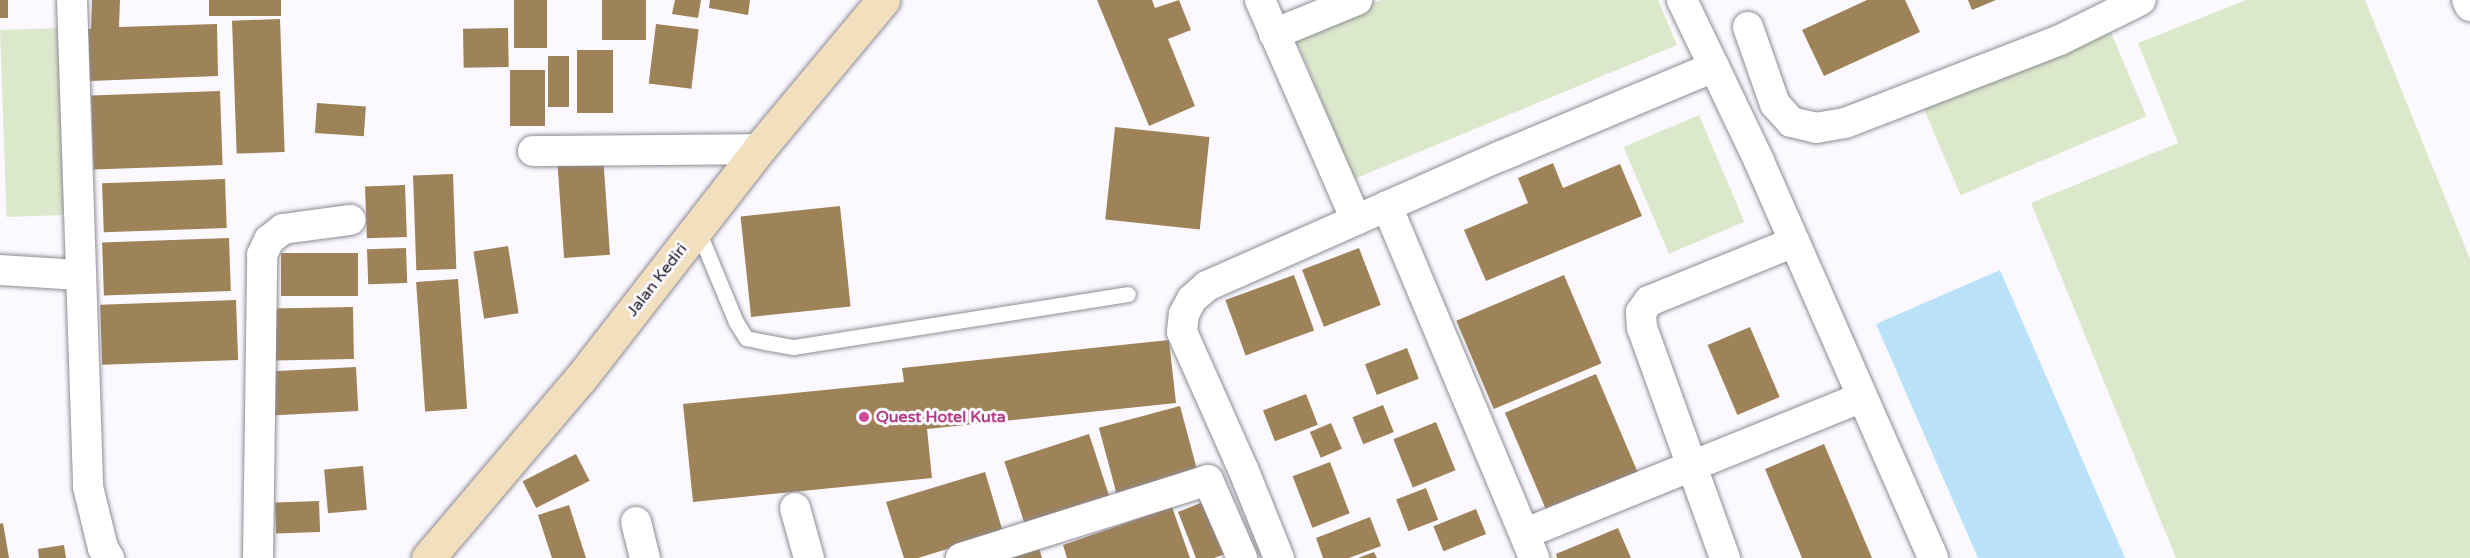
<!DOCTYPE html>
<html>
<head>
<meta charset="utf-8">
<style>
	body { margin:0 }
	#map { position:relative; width:2470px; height:558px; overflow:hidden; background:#fbf9ff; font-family:"Varela Round",sans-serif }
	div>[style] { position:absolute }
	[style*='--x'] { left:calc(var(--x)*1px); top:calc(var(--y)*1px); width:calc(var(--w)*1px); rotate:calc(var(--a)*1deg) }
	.green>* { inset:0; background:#dce8cb; transform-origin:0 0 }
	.water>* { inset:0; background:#b9e2f9 }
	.building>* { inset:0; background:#9e8258; transform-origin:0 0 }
	.roads { filter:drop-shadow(0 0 2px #8e8b94) drop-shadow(0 0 2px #8e8b94) }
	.service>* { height:15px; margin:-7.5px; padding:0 7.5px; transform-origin:7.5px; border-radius:7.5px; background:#fff }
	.minor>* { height:30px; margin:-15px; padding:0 15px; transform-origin:15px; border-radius:15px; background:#fff }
	.secondary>* { height:33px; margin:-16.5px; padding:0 16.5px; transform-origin:16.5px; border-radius:16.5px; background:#f1dfbe }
	.dots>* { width:16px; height:16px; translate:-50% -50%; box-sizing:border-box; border:3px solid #fbf9ff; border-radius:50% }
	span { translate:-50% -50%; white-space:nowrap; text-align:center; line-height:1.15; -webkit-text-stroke:6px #fbf9ff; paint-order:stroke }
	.street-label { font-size:16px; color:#1a181c }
	.hotel-label { font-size:16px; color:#b23c85; font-weight:700 }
	.left { translate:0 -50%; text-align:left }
</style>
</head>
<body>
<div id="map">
	<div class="green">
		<i style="clip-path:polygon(1381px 0,1658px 0,1677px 45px,1354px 179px,1295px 36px)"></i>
		<i style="clip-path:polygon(2246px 0,2365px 0,2470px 259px,2470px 558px,2176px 558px,2031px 203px,2178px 143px,2138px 43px)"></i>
		<i style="left:59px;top:28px;width:187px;height:59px;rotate:88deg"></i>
		<i style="left:2109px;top:28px;width:96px;height:202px;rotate:67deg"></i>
		<i style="left:1699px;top:115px;width:116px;height:82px;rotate:67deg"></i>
	</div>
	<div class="water">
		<i style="clip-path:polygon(2000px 270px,2125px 558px,1978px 558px,1876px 324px)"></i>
	</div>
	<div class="building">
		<i style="left:0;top:0;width:8px;height:18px"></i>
		<i style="clip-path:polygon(92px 0,120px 0,119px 27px,217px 24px,218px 76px,90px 81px,88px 29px,91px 29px)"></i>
		<i style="left:209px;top:0;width:72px;height:16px"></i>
		<i style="left:514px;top:0;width:33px;height:48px"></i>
		<i style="left:602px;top:0;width:44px;height:40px"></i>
		<i style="clip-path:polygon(675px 0,701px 0,698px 18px,672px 14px)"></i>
		<i style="clip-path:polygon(710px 0,750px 0,748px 15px,709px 8px)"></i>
		<i style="clip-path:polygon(1097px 0,1152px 0,1155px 8px,1179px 0,1191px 30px,1168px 39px,1195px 106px,1149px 126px)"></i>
		<i style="clip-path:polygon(1867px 0,1905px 0,1920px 32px,1824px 76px,1802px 30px)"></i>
		<i style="clip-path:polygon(1968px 0,1996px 0,1972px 10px)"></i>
		<i style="left:280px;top:19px;width:133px;height:48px;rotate:88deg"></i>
		<i style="left:656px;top:24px;width:43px;height:60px;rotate:7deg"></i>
		<i style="left:508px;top:28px;width:39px;height:45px;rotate:89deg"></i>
		<i style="left:577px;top:50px;width:36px;height:63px"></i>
		<i style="left:548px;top:56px;width:21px;height:51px"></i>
		<i style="left:510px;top:70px;width:35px;height:56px"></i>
		<i style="left:220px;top:91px;width:74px;height:129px;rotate:88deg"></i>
		<i style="left:317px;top:103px;width:49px;height:30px;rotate:4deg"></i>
		<i style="left:1115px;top:127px;width:95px;height:93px;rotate:6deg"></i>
		<i style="left:603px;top:155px;width:100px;height:46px;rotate:86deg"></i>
		<i style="clip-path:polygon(1553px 163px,1563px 188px,1620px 164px,1642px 216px,1486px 281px,1464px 230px,1528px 203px,1518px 178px)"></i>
		<i style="left:453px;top:174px;width:95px;height:40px;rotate:88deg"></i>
		<i style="left:225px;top:179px;width:49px;height:123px;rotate:88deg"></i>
		<i style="left:405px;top:185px;width:52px;height:40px;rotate:88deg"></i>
		<i style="left:840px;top:206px;width:101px;height:100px;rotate:84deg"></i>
		<i style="left:229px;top:238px;width:53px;height:127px;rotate:88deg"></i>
		<i style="left:508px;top:246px;width:68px;height:35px;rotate:81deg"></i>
		<i style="left:406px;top:248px;width:35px;height:39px;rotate:88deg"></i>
		<i style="left:1359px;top:248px;width:61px;height:61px;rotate:69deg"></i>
		<i style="left:281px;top:253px;width:77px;height:43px"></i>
		<i style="left:1294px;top:275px;width:59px;height:73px;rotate:70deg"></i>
		<i style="left:1564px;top:275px;width:96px;height:117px;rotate:67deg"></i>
		<i style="left:458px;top:279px;width:130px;height:42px;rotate:86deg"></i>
		<i style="left:236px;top:300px;width:60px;height:136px;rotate:88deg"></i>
		<i style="left:353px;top:307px;width:52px;height:80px;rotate:89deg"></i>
		<i style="left:1750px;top:327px;width:76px;height:46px;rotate:67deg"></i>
		<i style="clip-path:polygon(1169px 340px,1176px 403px,927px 429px,932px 478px,693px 502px,683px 404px,904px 382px,902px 368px)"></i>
		<i style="left:1407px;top:348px;width:33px;height:45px;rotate:69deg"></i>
		<i style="left:356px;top:367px;width:44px;height:88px;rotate:87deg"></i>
		<i style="left:1596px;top:374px;width:107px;height:99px;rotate:67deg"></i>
		<i style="left:1306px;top:394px;width:33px;height:46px;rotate:69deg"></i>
		<i style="left:1383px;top:405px;width:29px;height:33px;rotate:68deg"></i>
		<i style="left:1180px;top:406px;width:77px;height:84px;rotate:75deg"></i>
		<i style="left:1436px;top:422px;width:52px;height:46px;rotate:68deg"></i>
		<i style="left:1331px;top:423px;width:28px;height:23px;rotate:67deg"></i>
		<i style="left:1089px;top:434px;width:71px;height:89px;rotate:72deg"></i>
		<i style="clip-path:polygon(1824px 444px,1872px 558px,1802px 558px,1765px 469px)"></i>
		<i style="left:576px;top:454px;width:30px;height:60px;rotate:63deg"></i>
		<i style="left:1330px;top:462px;width:55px;height:40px;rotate:69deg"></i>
		<i style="left:363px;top:466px;width:44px;height:39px;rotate:85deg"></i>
		<i style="clip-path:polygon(985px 472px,1003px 532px,918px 558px,904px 558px,886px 502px)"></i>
		<i style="left:1426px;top:488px;width:34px;height:32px;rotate:69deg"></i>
		<i style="clip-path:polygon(1213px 498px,1233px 551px,1214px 558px,1196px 558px,1178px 512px)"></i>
		<i style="left:319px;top:501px;width:31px;height:44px;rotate:88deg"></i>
		<i style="clip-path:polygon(569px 505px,586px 558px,552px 558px,538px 515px)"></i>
		<i style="clip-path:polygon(1172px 507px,1190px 558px,1067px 558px,1063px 545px)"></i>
		<i style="left:1476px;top:509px;width:27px;height:46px;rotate:68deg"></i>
		<i style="clip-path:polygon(1370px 517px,1381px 546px,1349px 558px,1323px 558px,1316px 538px)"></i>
		<i style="clip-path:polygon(3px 523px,9px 558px,0 558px,0 524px)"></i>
		<i style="clip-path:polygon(1618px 528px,1631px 558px,1557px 558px,1556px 554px)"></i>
		<i style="clip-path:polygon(1037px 541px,1042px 558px,980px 558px)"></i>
		<i style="clip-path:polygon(64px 545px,66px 558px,39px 558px,38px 549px)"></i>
		<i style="clip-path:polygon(1374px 552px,1377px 558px,1358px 558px)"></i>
	</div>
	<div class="roads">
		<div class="service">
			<i style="--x:697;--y:228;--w:102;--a:67.5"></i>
			<i style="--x:736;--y:322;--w:19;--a:58"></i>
			<i style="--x:746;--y:338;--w:19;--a:12"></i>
			<i style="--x:765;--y:342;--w:29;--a:10"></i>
			<i style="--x:794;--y:347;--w:338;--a:-9"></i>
		</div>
		<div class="minor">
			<i style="--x:72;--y:0;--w:487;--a:88.1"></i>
			<i style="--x:88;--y:487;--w:63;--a:76.2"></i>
			<i style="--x:103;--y:548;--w:12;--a:59"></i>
			<i style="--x:1260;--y:0;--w:240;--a:66.4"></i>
			<i style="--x:1682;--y:0;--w:178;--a:64.4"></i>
			<i style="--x:1759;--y:161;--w:433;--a:66.3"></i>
			<i style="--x:2467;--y:0;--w:7;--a:63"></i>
			<i style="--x:1748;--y:27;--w:82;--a:70.7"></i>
			<i style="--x:1775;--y:104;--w:24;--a:48"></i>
			<i style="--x:1791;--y:122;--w:26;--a:13"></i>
			<i style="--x:1816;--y:128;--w:29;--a:-10"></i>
			<i style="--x:1845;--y:123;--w:230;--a:-21.1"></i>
			<i style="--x:2060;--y:40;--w:90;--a:-26.3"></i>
			<i style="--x:1274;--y:34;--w:90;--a:-22.3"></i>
			<i style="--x:533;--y:151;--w:226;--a:-0.5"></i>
			<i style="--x:1387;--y:206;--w:381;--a:67.3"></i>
			<i style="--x:0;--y:270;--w:80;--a:3.6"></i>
			<i style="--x:795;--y:508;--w:52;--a:74.4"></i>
			<i style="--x:636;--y:522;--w:37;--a:76"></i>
			<i style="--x:1526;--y:533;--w:362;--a:-22"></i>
			<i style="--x:258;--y:558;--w:303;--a:-89.2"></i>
			<i style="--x:262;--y:255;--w:17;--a:-65"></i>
			<i style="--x:269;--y:240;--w:18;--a:-38"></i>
			<i style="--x:283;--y:229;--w:68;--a:-7.7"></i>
			<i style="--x:961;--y:558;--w:259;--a:-17.5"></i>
			<i style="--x:1208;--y:480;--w:85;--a:66.4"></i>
			<i style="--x:1279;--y:558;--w:96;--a:-112"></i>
			<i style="--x:1243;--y:469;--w:150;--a:-114"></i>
			<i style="--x:1182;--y:332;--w:18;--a:-84"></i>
			<i style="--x:1184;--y:314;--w:17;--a:-62"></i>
			<i style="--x:1192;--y:299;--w:20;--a:-41"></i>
			<i style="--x:1207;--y:286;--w:321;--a:-23.9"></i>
			<i style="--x:1501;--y:156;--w:231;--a:-22.7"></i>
			<i style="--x:1725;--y:558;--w:245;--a:-109.8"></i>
			<i style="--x:1642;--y:328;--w:16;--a:-94"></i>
			<i style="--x:1641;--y:312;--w:14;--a:-54"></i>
			<i style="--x:1649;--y:301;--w:157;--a:-22.1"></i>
		</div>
		<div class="secondary">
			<i style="--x:428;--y:558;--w:235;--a:-49.7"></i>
			<i style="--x:580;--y:379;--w:291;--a:-52.1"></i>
			<i style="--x:759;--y:149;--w:194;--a:-50.2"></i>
		</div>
	</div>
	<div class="dots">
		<i style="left:864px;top:417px;background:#d1479c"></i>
	</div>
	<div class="street-label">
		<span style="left:657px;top:280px;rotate:-52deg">Jalan Kediri</span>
	</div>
	<div class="hotel-label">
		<span class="left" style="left:876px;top:417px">Quest Hotel Kuta</span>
	</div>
</div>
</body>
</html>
